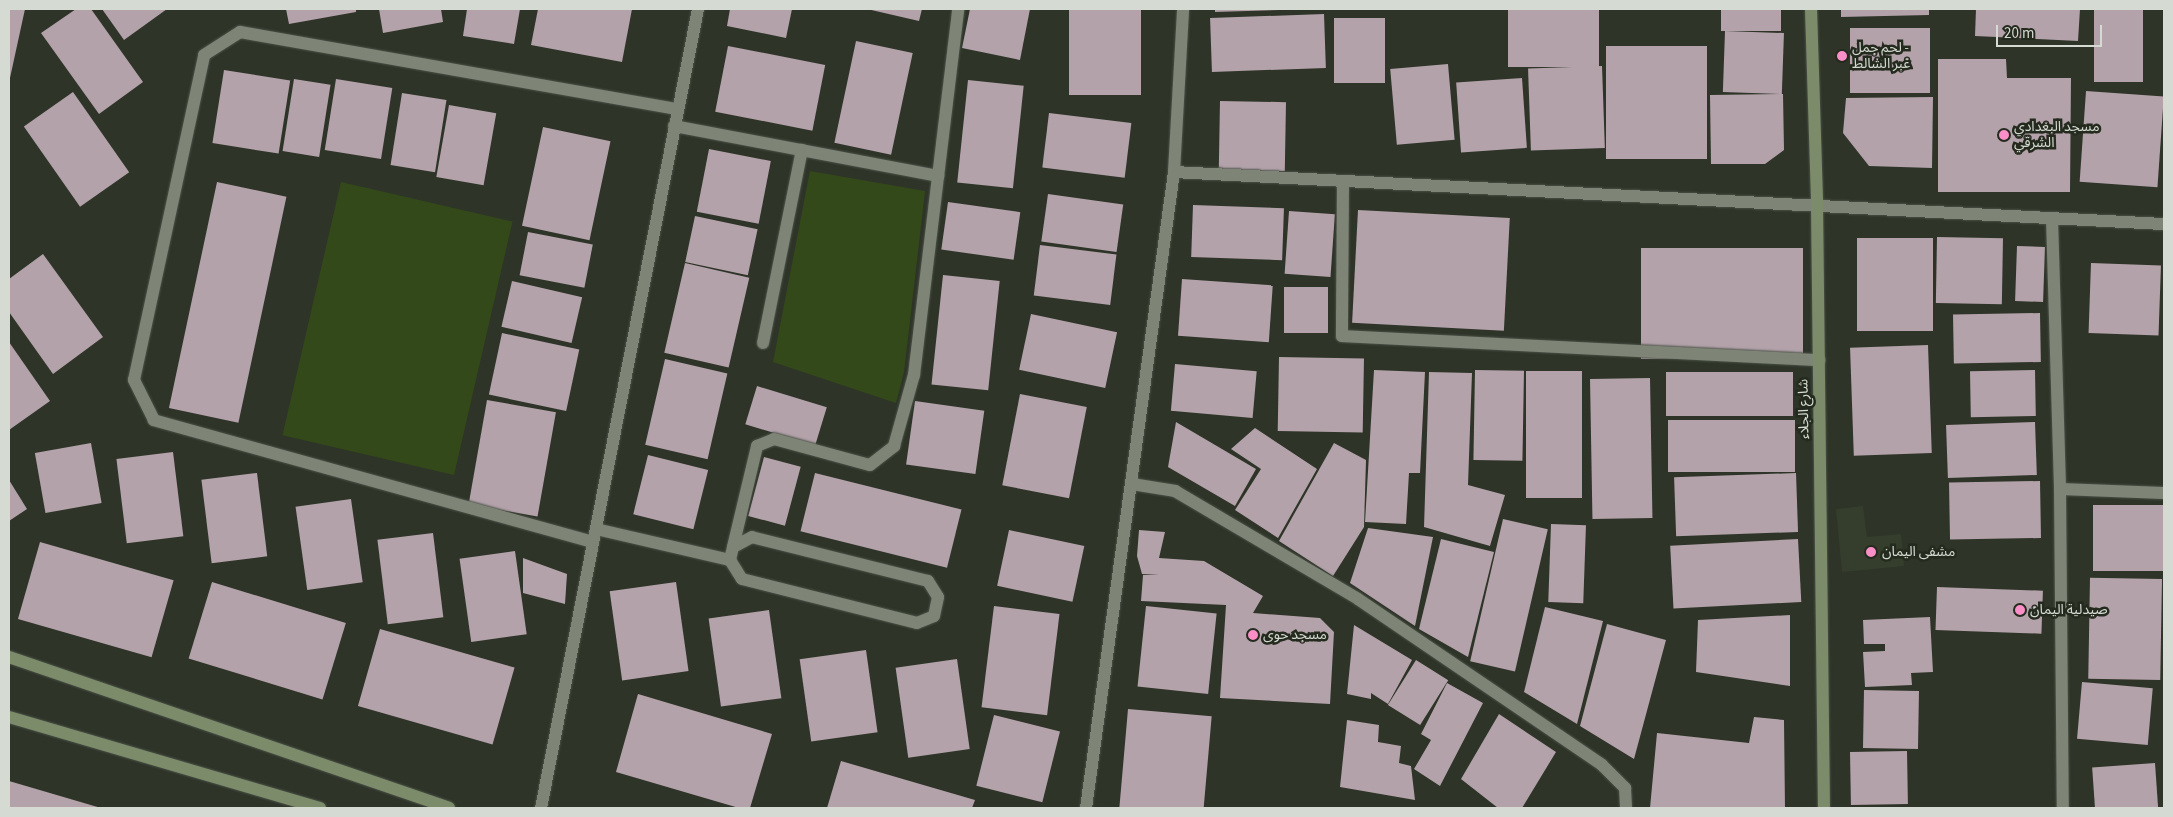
<!DOCTYPE html>
<html>
<head>
<meta charset="utf-8">
<style>
	body { margin:0 }
	#map { position:relative; width:2173px; height:817px; overflow:hidden; background:#2e3428; font-family:"Source Sans 3","Noto Sans Arabic",sans-serif }
	div>[style] { position:absolute }
	[style*='--x'] { left:calc(var(--x)*1px); top:calc(var(--y)*1px); width:calc(var(--w)*1px); rotate:calc(var(--a)*1deg) }
	.built>* { inset:0; background:#353e2c }
	.green>* { inset:0; background:#34491a; transform-origin:0 0 }
	.building>* { inset:0; background:#b3a2aa; transform-origin:0 0 }
	.roads { filter:drop-shadow(0 0 1px #4b5147) drop-shadow(0 0 1px #4b5147) }
	.lane>* { height:12px; margin:-6px; padding:0 6px; transform-origin:6px; border-radius:6px; background:#7e8577 }
	.street>* { height:12px; margin:-6px; padding:0 6px; transform-origin:6px; border-radius:6px; background:#7e8577 }
	.secondary>* { height:12px; margin:-6px; padding:0 6px; transform-origin:6px; border-radius:6px; background:#7c8c6a }
	.dots>* { width:14px; height:14px; translate:-50% -50%; box-sizing:border-box; border:2px solid #242a1e; border-radius:50% }
	span { translate:-50% -50%; white-space:nowrap; text-align:center; line-height:1.15; -webkit-text-stroke:5px #242a1e; paint-order:stroke }
	.poi-label { font-size:14px; color:#d5dad2 }
	.left { translate:0 -50%; text-align:left }
	.street-label { font-size:14px; color:#d5dad2 }
	.frame { position:absolute; inset:0; border:10px solid #d5dad2; pointer-events:none }
	.scale { position:absolute; left:1996px; top:25px; width:106px; height:22px; box-sizing:border-box; border:2px solid #d5dad2; border-top:0; padding-left:6px; font-size:15px; line-height:18px; white-space:nowrap; color:#d5dad2; -webkit-text-stroke:4px #242a1e; paint-order:stroke }
</style>
</head>
<body>
<div id="map">
	<div class="built">
		<i style="clip-path:polygon(1863px 506px,1867px 537px,1901px 534px,1904px 566px,1842px 572px,1836px 509px)"></i>
	</div>
	<div class="green">
		<i style="clip-path:polygon(810px 171px,925px 191px,904px 372px,896px 403px,773px 362px)"></i>
		<i style="left:341px;top:182px;width:176px;height:260px;rotate:13deg"></i>
	</div>
	<div class="building">
		<i style="clip-path:polygon(9px 9px,25px 9px,10px 78px,9px 78px)"></i>
		<i style="clip-path:polygon(76px 9px,91px 9px,143px 82px,99px 114px,41px 33px)"></i>
		<i style="clip-path:polygon(102px 9px,167px 9px,124px 40px)"></i>
		<i style="clip-path:polygon(286px 9px,356px 9px,356px 12px,289px 24px)"></i>
		<i style="clip-path:polygon(379px 9px,441px 9px,443px 22px,383px 33px)"></i>
		<i style="clip-path:polygon(467px 9px,520px 9px,514px 44px,463px 36px)"></i>
		<i style="clip-path:polygon(538px 9px,632px 9px,622px 62px,531px 45px)"></i>
		<i style="clip-path:polygon(730px 9px,792px 9px,786px 38px,727px 26px)"></i>
		<i style="clip-path:polygon(867px 9px,922px 9px,919px 21px)"></i>
		<i style="clip-path:polygon(970px 9px,1030px 9px,1020px 60px,962px 48px)"></i>
		<i style="left:1069px;top:9px;width:72px;height:86px"></i>
		<i style="clip-path:polygon(1215px 9px,1280px 9px,1280px 10px,1215px 12px)"></i>
		<i style="left:1508px;top:9px;width:91px;height:58px"></i>
		<i style="left:1721px;top:9px;width:60px;height:22px"></i>
		<i style="clip-path:polygon(1841px 9px,1929px 9px,1929px 15px,1841px 17px)"></i>
		<i style="clip-path:polygon(1976px 9px,2080px 9px,2078px 41px,1975px 36px)"></i>
		<i style="left:2094px;top:9px;width:49px;height:73px"></i>
		<i style="left:1324px;top:14px;width:54px;height:114px;rotate:88deg"></i>
		<i style="left:1334px;top:18px;width:51px;height:65px"></i>
		<i style="left:1850px;top:28px;width:80px;height:65px"></i>
		<i style="left:1725px;top:31px;width:59px;height:61px;rotate:2deg"></i>
		<i style="left:856px;top:41px;width:58px;height:104px;rotate:12deg"></i>
		<i style="left:728px;top:46px;width:99px;height:67px;rotate:11deg"></i>
		<i style="left:1606px;top:46px;width:101px;height:113px"></i>
		<i style="clip-path:polygon(1938px 59px,2006px 59px,2007px 78px,2071px 78px,2070px 192px,1938px 192px)"></i>
		<i style="left:1448px;top:64px;width:76px;height:58px;rotate:85deg"></i>
		<i style="left:1602px;top:66px;width:82px;height:74px;rotate:88deg"></i>
		<i style="left:224px;top:70px;width:67px;height:74px;rotate:9deg"></i>
		<i style="left:1522px;top:78px;width:70px;height:66px;rotate:86deg"></i>
		<i style="left:294px;top:79px;width:37px;height:73px;rotate:9deg"></i>
		<i style="left:336px;top:79px;width:57px;height:72px;rotate:9deg"></i>
		<i style="left:968px;top:80px;width:56px;height:103px;rotate:6deg"></i>
		<i style="left:2086px;top:91px;width:78px;height:91px;rotate:4deg"></i>
		<i style="left:73px;top:92px;width:98px;height:60px;rotate:55deg"></i>
		<i style="left:402px;top:93px;width:45px;height:73px;rotate:9deg"></i>
		<i style="clip-path:polygon(1783px 94px,1784px 150px,1765px 164px,1711px 164px,1710px 95px)"></i>
		<i style="clip-path:polygon(1933px 97px,1932px 168px,1869px 166px,1843px 133px,1846px 98px)"></i>
		<i style="left:1220px;top:101px;width:66px;height:69px;rotate:1deg"></i>
		<i style="left:449px;top:105px;width:48px;height:73px;rotate:10deg"></i>
		<i style="left:1049px;top:113px;width:83px;height:55px;rotate:7deg"></i>
		<i style="left:543px;top:127px;width:69px;height:101px;rotate:12deg"></i>
		<i style="left:709px;top:149px;width:63px;height:64px;rotate:11deg"></i>
		<i style="left:217px;top:182px;width:71px;height:231px;rotate:12deg"></i>
		<i style="left:1048px;top:194px;width:76px;height:48px;rotate:8deg"></i>
		<i style="left:948px;top:202px;width:73px;height:48px;rotate:8deg"></i>
		<i style="left:1193px;top:205px;width:91px;height:52px;rotate:2deg"></i>
		<i style="left:1358px;top:210px;width:152px;height:113px;rotate:3deg"></i>
		<i style="left:1289px;top:211px;width:46px;height:63px;rotate:4deg"></i>
		<i style="left:695px;top:216px;width:64px;height:47px;rotate:12deg"></i>
		<i style="left:528px;top:232px;width:66px;height:44px;rotate:11deg"></i>
		<i style="left:1937px;top:237px;width:66px;height:66px;rotate:1deg"></i>
		<i style="left:1857px;top:238px;width:76px;height:93px"></i>
		<i style="left:1040px;top:245px;width:77px;height:51px;rotate:7deg"></i>
		<i style="left:2017px;top:246px;width:28px;height:55px;rotate:2deg"></i>
		<i style="left:1641px;top:248px;width:162px;height:111px"></i>
		<i style="clip-path:polygon(43px 254px,103px 337px,53px 374px,9px 312px,9px 279px)"></i>
		<i style="left:685px;top:263px;width:66px;height:92px;rotate:13deg"></i>
		<i style="left:2091px;top:263px;width:70px;height:70px;rotate:2deg"></i>
		<i style="left:943px;top:275px;width:57px;height:110px;rotate:6deg"></i>
		<i style="left:1182px;top:279px;width:91px;height:57px;rotate:4deg"></i>
		<i style="left:512px;top:281px;width:72px;height:47px;rotate:13deg"></i>
		<i style="left:1328px;top:287px;width:46px;height:44px;rotate:90deg"></i>
		<i style="left:2040px;top:313px;width:49px;height:87px;rotate:89deg"></i>
		<i style="left:1031px;top:314px;width:88px;height:57px;rotate:12deg"></i>
		<i style="left:502px;top:333px;width:79px;height:63px;rotate:12deg"></i>
		<i style="clip-path:polygon(9px 342px,50px 401px,9px 430px)"></i>
		<i style="left:1928px;top:345px;width:108px;height:78px;rotate:88deg"></i>
		<i style="left:1279px;top:357px;width:85px;height:74px;rotate:1deg"></i>
		<i style="left:665px;top:359px;width:64px;height:88px;rotate:13deg"></i>
		<i style="left:1175px;top:364px;width:82px;height:47px;rotate:5deg"></i>
		<i style="clip-path:polygon(1374px 370px,1425px 372px,1420px 473px,1409px 473px,1406px 524px,1365px 522px)"></i>
		<i style="left:1475px;top:370px;width:49px;height:90px;rotate:1deg"></i>
		<i style="left:2035px;top:370px;width:46px;height:65px;rotate:89deg"></i>
		<i style="left:1526px;top:371px;width:56px;height:127px"></i>
		<i style="clip-path:polygon(1429px 372px,1472px 373px,1468px 485px,1505px 495px,1490px 546px,1424px 527px)"></i>
		<i style="left:1666px;top:372px;width:127px;height:44px"></i>
		<i style="left:1650px;top:378px;width:140px;height:60px;rotate:89deg"></i>
		<i style="left:757px;top:386px;width:73px;height:40px;rotate:17deg"></i>
		<i style="left:1020px;top:394px;width:68px;height:93px;rotate:11deg"></i>
		<i style="left:487px;top:400px;width:70px;height:106px;rotate:10deg"></i>
		<i style="left:915px;top:401px;width:70px;height:64px;rotate:8deg"></i>
		<i style="left:1795px;top:420px;width:52px;height:127px;rotate:90deg"></i>
		<i style="clip-path:polygon(1176px 422px,1256px 469px,1235px 506px,1168px 467px)"></i>
		<i style="left:2035px;top:422px;width:53px;height:89px;rotate:88deg"></i>
		<i style="clip-path:polygon(1255px 428px,1317px 469px,1278px 538px,1235px 510px,1261px 469px,1231px 449px)"></i>
		<i style="left:91px;top:443px;width:61px;height:57px;rotate:80deg"></i>
		<i style="clip-path:polygon(1334px 443px,1366px 460px,1364px 527px,1333px 576px,1279px 541px)"></i>
		<i style="left:173px;top:452px;width:85px;height:57px;rotate:83deg"></i>
		<i style="left:648px;top:455px;width:62px;height:61px;rotate:14deg"></i>
		<i style="left:764px;top:457px;width:38px;height:61px;rotate:15deg"></i>
		<i style="left:257px;top:473px;width:84px;height:56px;rotate:83deg"></i>
		<i style="left:815px;top:473px;width:151px;height:60px;rotate:14deg"></i>
		<i style="left:1796px;top:473px;width:59px;height:122px;rotate:88deg"></i>
		<i style="clip-path:polygon(9px 480px,27px 509px,9px 521px)"></i>
		<i style="left:2040px;top:481px;width:57px;height:91px;rotate:89deg"></i>
		<i style="left:351px;top:499px;width:84px;height:56px;rotate:82deg"></i>
		<i style="left:2093px;top:505px;width:71px;height:66px"></i>
		<i style="left:1503px;top:519px;width:46px;height:146px;rotate:13deg"></i>
		<i style="left:1551px;top:524px;width:35px;height:78px;rotate:2deg"></i>
		<i style="clip-path:polygon(1368px 528px,1433px 537px,1415px 626px,1350px 583px)"></i>
		<i style="left:1009px;top:530px;width:77px;height:57px;rotate:12deg"></i>
		<i style="clip-path:polygon(1139px 530px,1165px 532px,1159px 558px,1204px 561px,1263px 596px,1253px 613px,1320px 618px,1334px 632px,1330px 704px,1220px 698px,1226px 605px,1141px 601px,1143px 575px,1159px 575px,1142px 574px,1137px 556px)"></i>
		<i style="left:433px;top:533px;width:85px;height:56px;rotate:83deg"></i>
		<i style="clip-path:polygon(1441px 539px,1494px 552px,1468px 657px,1419px 629px)"></i>
		<i style="left:1798px;top:539px;width:63px;height:128px;rotate:87deg"></i>
		<i style="left:40px;top:542px;width:139px;height:80px;rotate:16deg"></i>
		<i style="left:515px;top:551px;width:84px;height:56px;rotate:82deg"></i>
		<i style="clip-path:polygon(523px 558px,567px 574px,565px 604px,523px 593px)"></i>
		<i style="left:2162px;top:579px;width:101px;height:72px;rotate:91deg"></i>
		<i style="left:212px;top:582px;width:140px;height:80px;rotate:17deg"></i>
		<i style="left:676px;top:582px;width:90px;height:67px;rotate:82deg"></i>
		<i style="left:1937px;top:587px;width:106px;height:43px;rotate:2deg"></i>
		<i style="left:994px;top:606px;width:66px;height:102px;rotate:7deg"></i>
		<i style="left:1146px;top:606px;width:71px;height:81px;rotate:6deg"></i>
		<i style="clip-path:polygon(1545px 607px,1603px 621px,1577px 724px,1524px 692px)"></i>
		<i style="left:769px;top:610px;width:89px;height:61px;rotate:82deg"></i>
		<i style="clip-path:polygon(1790px 615px,1790px 686px,1696px 672px,1698px 620px)"></i>
		<i style="clip-path:polygon(1930px 617px,1933px 672px,1911px 673px,1912px 685px,1865px 687px,1863px 652px,1885px 651px,1885px 644px,1864px 644px,1863px 620px)"></i>
		<i style="clip-path:polygon(1607px 624px,1666px 640px,1634px 759px,1580px 726px)"></i>
		<i style="clip-path:polygon(1354px 625px,1412px 660px,1388px 704px,1371px 693px,1371px 699px,1347px 694px)"></i>
		<i style="left:380px;top:629px;width:140px;height:80px;rotate:16deg"></i>
		<i style="left:866px;top:650px;width:83px;height:67px;rotate:82deg"></i>
		<i style="left:957px;top:659px;width:91px;height:62px;rotate:82deg"></i>
		<i style="left:1416px;top:660px;width:38px;height:53px;rotate:32deg"></i>
		<i style="left:2082px;top:682px;width:71px;height:57px;rotate:5deg"></i>
		<i style="clip-path:polygon(1447px 683px,1483px 703px,1440px 786px,1414px 769px,1431px 740px,1421px 734px)"></i>
		<i style="left:1864px;top:690px;width:55px;height:58px;rotate:1deg"></i>
		<i style="clip-path:polygon(638px 694px,772px 734px,750px 808px,739px 808px,616px 772px)"></i>
		<i style="left:1128px;top:709px;width:84px;height:100px;rotate:5deg"></i>
		<i style="clip-path:polygon(1499px 714px,1556px 752px,1522px 808px,1498px 808px,1461px 779px)"></i>
		<i style="left:994px;top:715px;width:68px;height:73px;rotate:14deg"></i>
		<i style="clip-path:polygon(1754px 717px,1784px 720px,1785px 808px,1650px 808px,1657px 733px,1749px 743px)"></i>
		<i style="clip-path:polygon(1347px 720px,1379px 725px,1378px 742px,1401px 746px,1399px 763px,1411px 766px,1415px 800px,1340px 787px)"></i>
		<i style="left:1907px;top:751px;width:53px;height:57px;rotate:89deg"></i>
		<i style="clip-path:polygon(841px 761px,975px 800px,972px 808px,827px 808px)"></i>
		<i style="left:2155px;top:763px;width:45px;height:63px;rotate:86deg"></i>
		<i style="clip-path:polygon(9px 781px,101px 808px,9px 808px)"></i>
	</div>
	<div class="roads">
		<div class="lane">
			<i style="--x:674;--y:126;--w:269;--a:10.7"></i>
			<i style="--x:1343;--y:181;--w:155;--a:90.4"></i>
			<i style="--x:1342;--y:336;--w:478;--a:2.9"></i>
			<i style="--x:763;--y:343;--w:197;--a:-78.6"></i>
			<i style="--x:733;--y:547;--w:104;--a:-76.6"></i>
			<i style="--x:757;--y:446;--w:18;--a:-22"></i>
			<i style="--x:774;--y:439;--w:99;--a:15.2"></i>
			<i style="--x:870;--y:465;--w:31;--a:-38"></i>
			<i style="--x:894;--y:446;--w:74;--a:-74.3"></i>
		</div>
		<div class="street">
			<i style="--x:1174;--y:172;--w:991;--a:3.01"></i>
			<i style="--x:2052;--y:218;--w:271;--a:88.3"></i>
			<i style="--x:2060;--y:489;--w:319;--a:89.5"></i>
			<i style="--x:914;--y:375;--w:369;--a:-83.1"></i>
			<i style="--x:1132;--y:484;--w:44;--a:9.2"></i>
			<i style="--x:1175;--y:491;--w:212;--a:30.5"></i>
			<i style="--x:1358;--y:599;--w:295;--a:34.2"></i>
			<i style="--x:1602;--y:765;--w:33;--a:45"></i>
			<i style="--x:1625;--y:788;--w:20;--a:87"></i>
			<i style="--x:2060;--y:489;--w:104;--a:2.2"></i>
			<i style="--x:596;--y:529;--w:138;--a:13"></i>
			<i style="--x:730;--y:560;--w:22;--a:58"></i>
			<i style="--x:742;--y:579;--w:180;--a:14.1"></i>
			<i style="--x:917;--y:623;--w:18;--a:-22"></i>
			<i style="--x:934;--y:616;--w:19;--a:-78"></i>
			<i style="--x:938;--y:597;--w:19;--a:-122"></i>
			<i style="--x:928;--y:581;--w:181;--a:-166"></i>
			<i style="--x:752;--y:537;--w:21;--a:152"></i>
			<i style="--x:733;--y:547;--w:13;--a:103"></i>
			<i style="--x:593;--y:542;--w:456;--a:-164.5"></i>
			<i style="--x:154;--y:420;--w:45;--a:-116.6"></i>
			<i style="--x:134;--y:380;--w:332;--a:-77.8"></i>
			<i style="--x:204;--y:55;--w:43;--a:-32.6"></i>
			<i style="--x:240;--y:32;--w:444;--a:10"></i>
			<i style="--x:541;--y:808;--w:814;--a:-78.88"></i>
			<i style="--x:1086;--y:808;--w:642;--a:-82.12"></i>
			<i style="--x:1174;--y:172;--w:163;--a:-86.8"></i>
		</div>
		<div class="secondary">
			<i style="--x:1811;--y:9;--w:195;--a:88.2"></i>
			<i style="--x:1817;--y:204;--w:604;--a:89.34"></i>
			<i style="--x:9;--y:657;--w:465;--a:18.9"></i>
			<i style="--x:9;--y:717;--w:324;--a:16.3"></i>
		</div>
	</div>
	<div class="dots">
		<i style="left:1842px;top:56px;background:#fa8fc8"></i>
		<i style="left:2004px;top:135px;background:#fa8fc8"></i>
		<i style="left:1871px;top:552px;background:#fa8fc8"></i>
		<i style="left:2020px;top:610px;background:#fa8fc8"></i>
		<i style="left:1253px;top:635px;background:#fa8fc8"></i>
	</div>
	<div class="poi-label">
		<span class="left" style="left:1852px;top:56px">لحم جمل -<br>غبر الشالط</span>
		<span class="left" style="left:2014px;top:135px">مسجد البغدادي<br>الشرقي</span>
		<span class="left" style="left:1882px;top:552px">مشفى اليمان</span>
		<span class="left" style="left:2030px;top:610px">صيدلية اليمان</span>
		<span class="left" style="left:1263px;top:635px">مسجد حوى</span>
	</div>
	<div class="street-label">
		<span style="left:1804px;top:409px;rotate:-91deg">شارع الجلاء</span>
	</div>
	<div class="frame"></div>
	<div class="scale">20 m</div>
</div>
</body>
</html>
